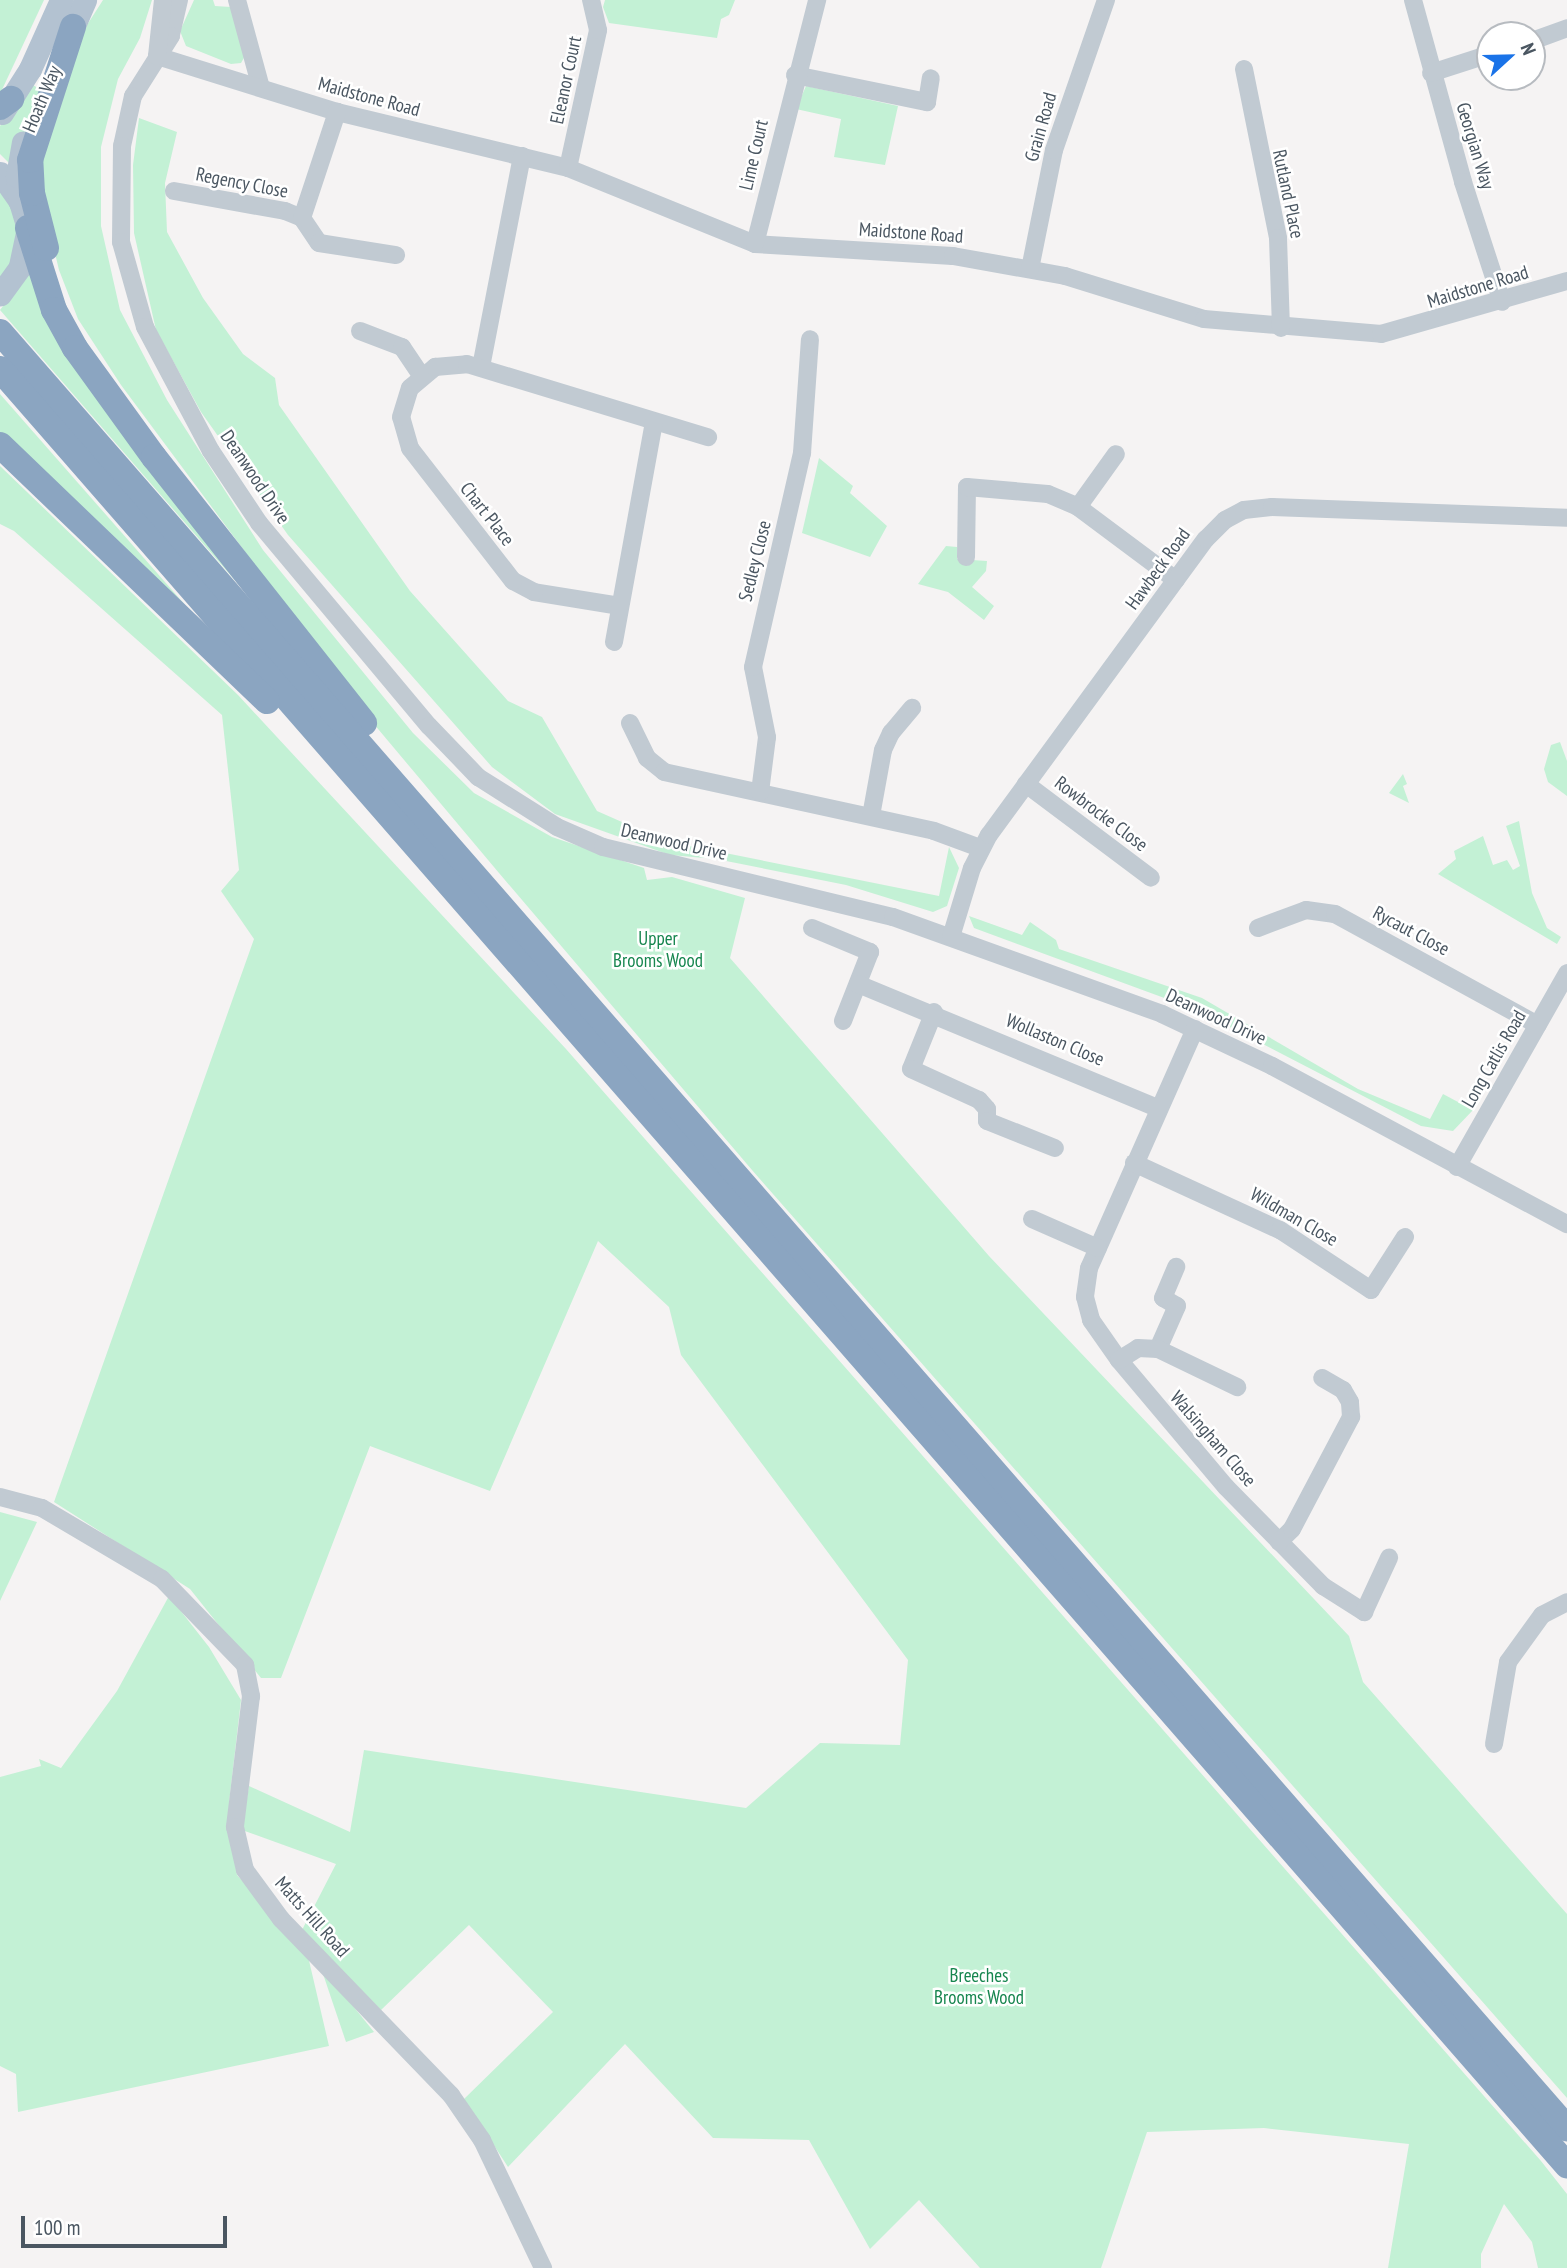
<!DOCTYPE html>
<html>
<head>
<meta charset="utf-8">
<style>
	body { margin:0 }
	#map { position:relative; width:1567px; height:2268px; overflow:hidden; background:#f5f3f3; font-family:"PT Sans Narrow",sans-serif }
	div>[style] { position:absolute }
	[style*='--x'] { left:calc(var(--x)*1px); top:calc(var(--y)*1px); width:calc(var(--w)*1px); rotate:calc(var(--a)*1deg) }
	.green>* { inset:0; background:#c3f1d5 }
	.minor>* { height:18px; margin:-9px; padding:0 9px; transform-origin:9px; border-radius:9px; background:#c1cad2 }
	.major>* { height:23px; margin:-11.5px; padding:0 11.5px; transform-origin:11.5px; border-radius:11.5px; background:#b3c2d1 }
	.highway>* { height:26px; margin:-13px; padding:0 13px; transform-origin:13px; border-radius:13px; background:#8ba5c1 }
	span { translate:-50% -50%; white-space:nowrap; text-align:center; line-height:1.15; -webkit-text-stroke:5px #fff; paint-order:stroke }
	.street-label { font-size:19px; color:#4a5661 }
	.park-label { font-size:19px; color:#17864f }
	.north { position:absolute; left:1476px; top:21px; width:70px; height:70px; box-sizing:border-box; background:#fff; border:2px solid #b7bbc0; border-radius:50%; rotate:68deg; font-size:19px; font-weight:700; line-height:28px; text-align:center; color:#4a5661 }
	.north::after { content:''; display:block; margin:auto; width:24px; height:32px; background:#1a73e8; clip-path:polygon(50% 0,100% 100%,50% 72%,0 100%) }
	.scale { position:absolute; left:21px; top:2216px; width:206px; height:32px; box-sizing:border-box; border:4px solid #4a5661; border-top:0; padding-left:9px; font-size:21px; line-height:24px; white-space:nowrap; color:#4a5661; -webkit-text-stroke:5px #fff; paint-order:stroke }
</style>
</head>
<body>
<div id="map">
	<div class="green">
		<i style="clip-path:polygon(0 0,44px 0,0 94px)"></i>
		<i style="clip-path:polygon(103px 0,152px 0,140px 38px,118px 79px,101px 147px,101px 226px,120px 310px,167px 400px,263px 550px,413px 733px,474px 793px,552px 837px,644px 868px,647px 880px,672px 877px,745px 898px,730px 958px,989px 1256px,1349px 1636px,1363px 1682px,1567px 1914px,1567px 2098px,752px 1170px,499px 873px,368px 717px,121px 385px,78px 319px,59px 270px,34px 166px,87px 25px)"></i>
		<i style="clip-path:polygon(194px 0,213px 0,215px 6px,231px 7px,245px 56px,241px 63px,231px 64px,186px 46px,180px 31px)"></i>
		<i style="clip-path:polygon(605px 0,735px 0,729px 15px,721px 19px,717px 38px,609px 23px,603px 7px)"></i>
		<i style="clip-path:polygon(33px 85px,41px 90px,14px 168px,0 154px,0 126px)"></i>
		<i style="clip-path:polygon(806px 86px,898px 106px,885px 165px,834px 157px,841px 119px,796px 109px)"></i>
		<i style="clip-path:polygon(139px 118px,177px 132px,165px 183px,167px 232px,203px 298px,243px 354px,275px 378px,279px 405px,410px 591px,508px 701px,542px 717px,597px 811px,665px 841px,939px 896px,949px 847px,959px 868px,947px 906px,933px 912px,846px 885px,716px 859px,670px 855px,555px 814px,492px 767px,288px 535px,201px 412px,156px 330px,134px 233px,133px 165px)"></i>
		<i style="clip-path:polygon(0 183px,20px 221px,11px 265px,0 279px)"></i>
		<i style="clip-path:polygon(36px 263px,239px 585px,0 310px)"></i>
		<i style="clip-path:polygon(0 394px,222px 647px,0 438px)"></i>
		<i style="clip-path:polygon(819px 458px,853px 486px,850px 493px,887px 526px,870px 557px,802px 533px)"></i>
		<i style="clip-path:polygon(0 466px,238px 695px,566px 1049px,1541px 2161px,1567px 2194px,1567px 2268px,1538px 2268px,1532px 2242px,1504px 2204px,1481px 2254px,1481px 2268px,1388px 2268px,1409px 2144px,1264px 2128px,1147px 2132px,1101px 2268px,980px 2268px,919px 2200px,870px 2249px,809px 2140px,713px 2138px,625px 2044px,508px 2167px,464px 2099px,553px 2012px,469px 1925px,381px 2010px,302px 1930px,336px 1864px,242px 1830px,249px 1786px,350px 1832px,364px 1750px,746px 1808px,820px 1743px,900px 1745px,908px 1660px,681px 1355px,669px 1307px,598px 1241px,490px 1491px,370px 1446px,281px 1678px,261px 1678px,190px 1589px,54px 1502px,254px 939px,221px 891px,239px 870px,222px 715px,14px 531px,0 524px)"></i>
		<i style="clip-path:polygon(946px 546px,957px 547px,957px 559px,987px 561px,986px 571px,972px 587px,994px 606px,984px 620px,948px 592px,918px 584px)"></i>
		<i style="clip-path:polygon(1560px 742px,1567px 761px,1567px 796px,1548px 782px,1544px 769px,1551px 745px)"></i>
		<i style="clip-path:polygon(1403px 774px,1407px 784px,1403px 786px,1409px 803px,1389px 793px)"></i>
		<i style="clip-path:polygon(1519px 821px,1532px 893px,1547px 928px,1561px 937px,1557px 944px,1438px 874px,1456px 859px,1454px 851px,1483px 836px,1493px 865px,1507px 860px,1513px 870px,1520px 866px,1506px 826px)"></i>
		<i style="clip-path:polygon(969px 916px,1022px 935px,1030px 922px,1056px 940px,1059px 949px,1202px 998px,1358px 1089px,1430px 1119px,1443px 1094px,1473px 1110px,1453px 1131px,1421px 1126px,1197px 1010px,974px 928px)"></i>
		<i style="clip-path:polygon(0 1512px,37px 1522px,0 1601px)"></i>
		<i style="clip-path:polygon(169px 1596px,209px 1647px,241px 1700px,229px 1803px,237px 1875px,307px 1952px,329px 2046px,18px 2112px,16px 2074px,0 2066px,0 1777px,41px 1766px,39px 1759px,61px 1768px,117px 1691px)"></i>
		<i style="clip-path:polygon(320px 1965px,374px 2032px,346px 2042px)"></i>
	</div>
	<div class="minor">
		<i style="--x:179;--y:0;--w:37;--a:103"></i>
		<i style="--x:171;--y:36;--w:71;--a:122.3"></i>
		<i style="--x:133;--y:96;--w:51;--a:102.4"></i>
		<i style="--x:122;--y:146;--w:96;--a:90.6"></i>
		<i style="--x:121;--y:242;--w:88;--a:74.2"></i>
		<i style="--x:145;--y:327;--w:140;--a:62"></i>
		<i style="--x:211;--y:451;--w:87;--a:56.3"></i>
		<i style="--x:259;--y:523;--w:265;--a:50.1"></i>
		<i style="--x:429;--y:726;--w:71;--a:46.1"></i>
		<i style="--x:478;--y:777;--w:93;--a:32.3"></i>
		<i style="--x:557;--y:827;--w:50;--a:23.5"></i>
		<i style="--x:603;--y:847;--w:298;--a:13.6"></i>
		<i style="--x:893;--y:917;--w:286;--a:19.8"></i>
		<i style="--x:1162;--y:1014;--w:122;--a:25.3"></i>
		<i style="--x:1272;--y:1066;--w:335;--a:28.2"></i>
		<i style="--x:237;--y:0;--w:91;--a:74.7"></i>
		<i style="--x:1413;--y:0;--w:189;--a:74.6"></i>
		<i style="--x:1463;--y:182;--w:126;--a:72"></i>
		<i style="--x:1532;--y:41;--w:37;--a:-20"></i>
		<i style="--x:157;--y:56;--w:189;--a:17.3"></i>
		<i style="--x:337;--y:112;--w:238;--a:13.6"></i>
		<i style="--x:568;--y:168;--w:202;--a:22.1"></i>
		<i style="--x:755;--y:244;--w:198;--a:3.5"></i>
		<i style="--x:953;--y:256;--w:114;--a:10.1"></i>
		<i style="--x:1065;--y:276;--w:145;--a:17.2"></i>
		<i style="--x:1204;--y:319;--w:178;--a:4.8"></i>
		<i style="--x:1381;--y:334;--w:193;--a:-15.9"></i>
		<i style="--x:157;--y:56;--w:56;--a:-83.9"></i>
		<i style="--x:1244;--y:69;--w:172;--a:78.6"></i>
		<i style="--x:1278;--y:238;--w:90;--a:88.1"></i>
		<i style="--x:1431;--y:73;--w:62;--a:-17.9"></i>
		<i style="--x:795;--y:75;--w:135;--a:11.6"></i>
		<i style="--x:927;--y:102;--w:24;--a:-81"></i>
		<i style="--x:568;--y:168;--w:141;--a:-77.7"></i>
		<i style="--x:598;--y:30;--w:31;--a:-103"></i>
		<i style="--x:174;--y:191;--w:113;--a:10.2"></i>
		<i style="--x:285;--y:211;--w:18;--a:22"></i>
		<i style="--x:302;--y:218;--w:30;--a:56"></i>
		<i style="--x:319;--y:243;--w:78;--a:8.9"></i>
		<i style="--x:302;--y:218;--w:112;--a:-71.7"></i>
		<i style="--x:755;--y:244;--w:252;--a:-75.7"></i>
		<i style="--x:1030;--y:269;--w:121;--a:-78.6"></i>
		<i style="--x:1054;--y:150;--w:159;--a:-70.9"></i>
		<i style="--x:360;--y:331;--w:45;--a:20.9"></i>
		<i style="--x:402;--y:347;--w:34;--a:56"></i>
		<i style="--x:481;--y:367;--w:215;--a:-79"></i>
		<i style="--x:1078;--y:507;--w:65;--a:-54.4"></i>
		<i style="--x:966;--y:557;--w:70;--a:-89.2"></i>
		<i style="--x:967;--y:487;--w:81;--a:4.9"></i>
		<i style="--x:1048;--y:494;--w:33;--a:23"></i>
		<i style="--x:1078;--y:507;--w:122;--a:36.7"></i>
		<i style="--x:620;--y:606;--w:87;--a:-170.8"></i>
		<i style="--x:534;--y:592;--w:24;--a:-152"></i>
		<i style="--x:513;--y:581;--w:168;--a:-127.8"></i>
		<i style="--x:410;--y:448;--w:32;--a:-106"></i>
		<i style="--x:401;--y:417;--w:30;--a:-73"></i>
		<i style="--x:410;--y:388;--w:33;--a:-40"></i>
		<i style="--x:435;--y:367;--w:32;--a:-5"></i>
		<i style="--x:467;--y:364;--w:252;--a:16.9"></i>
		<i style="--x:614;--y:642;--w:224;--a:-79.7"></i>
		<i style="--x:630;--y:723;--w:39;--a:64"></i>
		<i style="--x:647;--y:758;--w:22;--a:39"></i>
		<i style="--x:664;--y:772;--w:276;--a:12.3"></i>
		<i style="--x:934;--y:831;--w:49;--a:20.3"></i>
		<i style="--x:1026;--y:784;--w:156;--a:36.9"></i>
		<i style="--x:760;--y:792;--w:55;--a:-82.7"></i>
		<i style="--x:767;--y:737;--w:71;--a:-101.3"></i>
		<i style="--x:753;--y:667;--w:220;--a:-77.1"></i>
		<i style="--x:802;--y:453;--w:114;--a:-86"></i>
		<i style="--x:871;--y:816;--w:67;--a:-79.7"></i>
		<i style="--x:883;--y:750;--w:19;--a:-65"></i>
		<i style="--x:891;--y:733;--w:33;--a:-50"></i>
		<i style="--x:812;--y:928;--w:63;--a:22.5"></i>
		<i style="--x:870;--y:952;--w:74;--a:111.4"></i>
		<i style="--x:1258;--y:928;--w:51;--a:-20.6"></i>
		<i style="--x:1306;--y:910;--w:29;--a:8"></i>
		<i style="--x:1335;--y:914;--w:231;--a:28.7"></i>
		<i style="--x:951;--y:937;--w:72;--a:-73.1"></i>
		<i style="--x:972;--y:868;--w:37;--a:-63"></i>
		<i style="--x:989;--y:835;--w:367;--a:-53.8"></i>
		<i style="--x:1206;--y:539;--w:27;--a:-45"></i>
		<i style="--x:1225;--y:520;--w:21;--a:-28"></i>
		<i style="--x:1244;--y:510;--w:28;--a:-6"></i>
		<i style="--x:1272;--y:507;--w:295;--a:2.1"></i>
		<i style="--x:858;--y:984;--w:325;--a:22.5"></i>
		<i style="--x:934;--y:1012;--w:61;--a:112"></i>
		<i style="--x:911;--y:1069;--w:75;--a:24.5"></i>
		<i style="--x:979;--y:1100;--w:12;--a:48"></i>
		<i style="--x:987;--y:1109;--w:12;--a:90"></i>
		<i style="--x:987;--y:1121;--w:73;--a:21.7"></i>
		<i style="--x:1195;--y:1029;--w:261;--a:113.9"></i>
		<i style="--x:1089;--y:1268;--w:29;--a:98"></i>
		<i style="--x:1085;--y:1297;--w:24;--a:75"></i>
		<i style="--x:1091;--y:1320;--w:49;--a:55"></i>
		<i style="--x:1119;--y:1360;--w:166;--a:49.9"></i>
		<i style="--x:1226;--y:1487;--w:139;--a:45.6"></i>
		<i style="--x:1323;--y:1586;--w:49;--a:32.4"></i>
		<i style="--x:1364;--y:1612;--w:60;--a:-65.2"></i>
		<i style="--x:1134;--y:1163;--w:161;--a:24.7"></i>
		<i style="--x:1280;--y:1230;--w:109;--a:33.4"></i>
		<i style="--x:1371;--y:1290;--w:63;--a:-57.3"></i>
		<i style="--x:1457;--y:1167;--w:223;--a:-60.4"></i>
		<i style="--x:1032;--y:1219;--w:72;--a:23.7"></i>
		<i style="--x:1158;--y:1349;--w:47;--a:-66.2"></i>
		<i style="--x:1177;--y:1306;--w:16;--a:-150"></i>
		<i style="--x:1163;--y:1298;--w:34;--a:-67"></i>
		<i style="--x:1119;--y:1360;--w:22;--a:-32"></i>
		<i style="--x:1138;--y:1348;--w:20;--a:3"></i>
		<i style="--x:1158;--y:1349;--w:88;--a:25.7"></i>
		<i style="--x:0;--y:1497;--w:43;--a:14.7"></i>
		<i style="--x:42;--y:1508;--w:139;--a:30.6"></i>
		<i style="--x:162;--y:1579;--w:120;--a:46"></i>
		<i style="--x:245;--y:1665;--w:32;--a:79"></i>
		<i style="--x:251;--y:1696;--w:132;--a:97"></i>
		<i style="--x:235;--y:1827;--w:44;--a:76.9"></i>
		<i style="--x:245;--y:1870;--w:61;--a:53.7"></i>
		<i style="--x:281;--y:1919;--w:245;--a:46"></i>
		<i style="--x:451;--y:2095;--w:55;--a:55.4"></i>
		<i style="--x:482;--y:2140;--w:142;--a:64.5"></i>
		<i style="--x:1279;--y:1542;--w:18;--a:-45"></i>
		<i style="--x:1292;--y:1529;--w:127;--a:-62.2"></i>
		<i style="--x:1351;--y:1417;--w:15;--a:-94"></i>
		<i style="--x:1350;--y:1402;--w:14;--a:-120"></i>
		<i style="--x:1343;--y:1390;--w:24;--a:-150"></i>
		<i style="--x:1494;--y:1744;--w:83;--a:-80.3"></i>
		<i style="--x:1508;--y:1662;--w:58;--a:-54.1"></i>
		<i style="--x:1542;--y:1615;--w:28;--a:-27"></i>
	</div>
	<div class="major">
		<i style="--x:66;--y:44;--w:48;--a:-66.6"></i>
		<i style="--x:2;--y:113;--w:52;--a:-57.5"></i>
		<i style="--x:30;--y:69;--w:76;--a:-65.8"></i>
		<i style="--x:0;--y:173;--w:35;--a:55"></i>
		<i style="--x:20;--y:202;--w:27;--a:73"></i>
		<i style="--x:28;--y:228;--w:40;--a:102"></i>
		<i style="--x:20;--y:267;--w:34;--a:126"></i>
		<i style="--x:20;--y:202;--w:26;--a:-97"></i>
		<i style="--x:17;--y:176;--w:34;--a:-80"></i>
	</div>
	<div class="highway">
		<i style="--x:0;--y:107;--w:14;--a:-36"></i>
		<i style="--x:28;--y:228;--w:86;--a:72.4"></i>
		<i style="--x:54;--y:310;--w:43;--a:61.1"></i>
		<i style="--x:75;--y:348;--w:135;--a:54.1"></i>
		<i style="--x:154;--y:457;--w:339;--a:51.7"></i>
		<i style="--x:46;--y:248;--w:57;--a:-104.3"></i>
		<i style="--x:32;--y:193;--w:33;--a:-93"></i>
		<i style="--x:30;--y:160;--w:140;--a:-72.1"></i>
		<i style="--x:0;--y:332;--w:2384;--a:48.9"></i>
		<i style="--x:0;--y:369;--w:2384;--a:48.9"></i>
		<i style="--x:0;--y:445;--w:370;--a:43.8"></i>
	</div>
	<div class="street-label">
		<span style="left:566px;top:80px;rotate:-78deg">Eleanor Court</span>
		<span style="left:369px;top:97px;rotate:15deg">Maidstone Road</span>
		<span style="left:42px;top:99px;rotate:-67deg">Hoath Way</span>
		<span style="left:1041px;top:127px;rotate:-74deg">Grain Road</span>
		<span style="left:1475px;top:146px;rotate:73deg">Georgian Way</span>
		<span style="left:754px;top:155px;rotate:-77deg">Lime Court</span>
		<span style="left:242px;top:183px;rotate:11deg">Regency Close</span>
		<span style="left:1288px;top:194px;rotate:78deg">Rutland Place</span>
		<span style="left:911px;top:233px;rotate:4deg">Maidstone Road</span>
		<span style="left:1478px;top:287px;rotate:-17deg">Maidstone Road</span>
		<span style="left:255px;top:477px;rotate:56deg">Deanwood Drive</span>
		<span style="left:487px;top:514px;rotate:52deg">Chart Place</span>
		<span style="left:755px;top:561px;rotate:-76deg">Sedley Close</span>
		<span style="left:1158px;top:569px;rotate:-54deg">Hawbeck Road</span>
		<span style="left:1101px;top:814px;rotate:37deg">Rowbrocke Close</span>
		<span style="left:674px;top:842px;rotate:13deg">Deanwood Drive</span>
		<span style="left:1411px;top:931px;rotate:28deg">Rycaut Close</span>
		<span style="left:1216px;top:1017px;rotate:25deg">Deanwood Drive</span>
		<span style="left:1055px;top:1040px;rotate:23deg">Wollaston Close</span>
		<span style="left:1494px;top:1059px;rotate:-60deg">Long Catlis Road</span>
		<span style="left:1294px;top:1217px;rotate:30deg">Wildman Close</span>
		<span style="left:1213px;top:1439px;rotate:49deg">Walsingham Close</span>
		<span style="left:312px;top:1917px;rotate:48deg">Matts Hill Road</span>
	</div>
	<div class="park-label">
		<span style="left:658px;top:950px">Upper<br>Brooms Wood</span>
		<span style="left:979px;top:1987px">Breeches<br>Brooms Wood</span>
	</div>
	<div class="north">N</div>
	<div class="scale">100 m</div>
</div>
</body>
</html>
